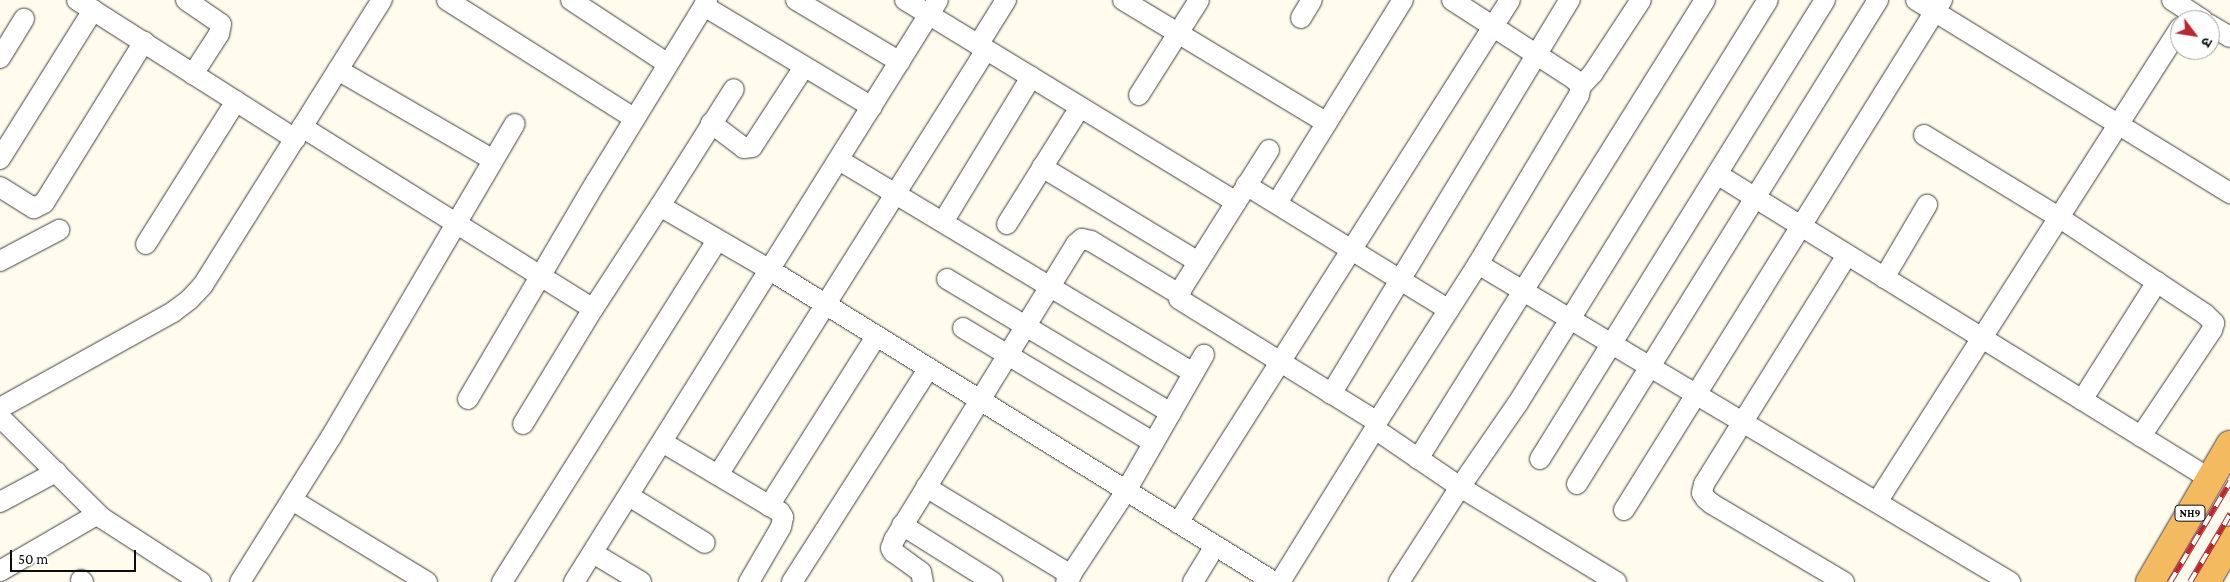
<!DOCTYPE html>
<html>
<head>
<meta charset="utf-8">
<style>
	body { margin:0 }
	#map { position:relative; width:2230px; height:582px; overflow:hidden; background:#fffbed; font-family:"Crimson Pro","Noto Sans Devanagari",serif }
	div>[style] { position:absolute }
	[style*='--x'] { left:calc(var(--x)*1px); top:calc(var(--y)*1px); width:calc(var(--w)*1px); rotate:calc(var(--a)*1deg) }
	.roads { filter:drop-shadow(0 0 1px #404040) drop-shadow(0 0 1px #404040) }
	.minor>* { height:20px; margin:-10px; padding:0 10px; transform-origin:10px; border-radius:10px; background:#fff }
	.trunk>* { height:28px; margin:-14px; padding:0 14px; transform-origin:14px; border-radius:14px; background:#f4ba5f }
	.rail>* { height:5.5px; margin-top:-2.75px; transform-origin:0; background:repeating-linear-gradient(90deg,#fff 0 11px,#ba272d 0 22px); box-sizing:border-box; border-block:1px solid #ba272d }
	span { translate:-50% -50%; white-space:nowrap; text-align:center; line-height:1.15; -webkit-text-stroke:5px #fff; paint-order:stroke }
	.shield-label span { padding:1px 4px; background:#fff; border:1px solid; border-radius:4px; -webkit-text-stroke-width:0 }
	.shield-label { font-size:11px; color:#0d0d0d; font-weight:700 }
	.north { position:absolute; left:2170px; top:10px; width:50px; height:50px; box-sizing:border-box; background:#fff; border:1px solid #9e9e9e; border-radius:50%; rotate:121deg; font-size:14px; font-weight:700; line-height:20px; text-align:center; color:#0d0d0d }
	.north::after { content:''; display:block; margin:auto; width:18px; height:22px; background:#ba272d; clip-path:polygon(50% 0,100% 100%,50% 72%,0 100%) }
	.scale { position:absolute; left:10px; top:550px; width:126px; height:22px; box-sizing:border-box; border:2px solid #0d0d0d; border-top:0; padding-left:6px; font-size:15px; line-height:18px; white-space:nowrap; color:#0d0d0d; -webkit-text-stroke:4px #fff; paint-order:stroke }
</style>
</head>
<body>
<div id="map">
	<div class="roads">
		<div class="minor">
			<i style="--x:77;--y:0;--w:259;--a:32.5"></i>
			<i style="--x:186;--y:0;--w:42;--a:34.4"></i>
			<i style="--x:221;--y:24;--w:10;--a:101"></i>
			<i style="--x:219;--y:34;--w:48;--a:123"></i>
			<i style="--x:447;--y:0;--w:222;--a:32.3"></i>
			<i style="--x:571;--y:0;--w:116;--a:33.4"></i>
			<i style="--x:707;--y:0;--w:7;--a:117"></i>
			<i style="--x:704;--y:6;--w:196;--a:31"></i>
			<i style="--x:796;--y:0;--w:121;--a:30.8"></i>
			<i style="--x:905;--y:0;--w:388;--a:31.4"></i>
			<i style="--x:1123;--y:0;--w:238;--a:31.1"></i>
			<i style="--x:1452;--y:0;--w:145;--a:32.9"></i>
			<i style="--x:1574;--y:79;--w:10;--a:45"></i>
			<i style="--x:1581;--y:86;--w:9;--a:103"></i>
			<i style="--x:1579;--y:95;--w:197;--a:120.9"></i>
			<i style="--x:1478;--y:264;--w:188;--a:122.6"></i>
			<i style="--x:1377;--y:422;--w:7;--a:106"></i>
			<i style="--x:1375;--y:429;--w:103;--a:34.3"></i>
			<i style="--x:1460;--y:487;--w:183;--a:31.3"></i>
			<i style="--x:1916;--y:0;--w:369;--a:31.6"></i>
			<i style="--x:2172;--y:0;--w:37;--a:33"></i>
			<i style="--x:1301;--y:18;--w:21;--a:-59"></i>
			<i style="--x:2210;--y:25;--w:23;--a:31"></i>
			<i style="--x:978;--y:45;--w:53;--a:-58.1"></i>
			<i style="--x:0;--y:58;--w:46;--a:-58.4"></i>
			<i style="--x:338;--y:70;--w:179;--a:30.1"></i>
			<i style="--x:1581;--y:86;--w:18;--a:-47"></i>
			<i style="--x:1593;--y:73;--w:87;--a:-56.7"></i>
			<i style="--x:1139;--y:95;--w:112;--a:-57.7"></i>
			<i style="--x:711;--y:123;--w:41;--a:37.1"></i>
			<i style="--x:744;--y:148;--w:8;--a:-7"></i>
			<i style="--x:752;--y:147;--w:95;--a:-57"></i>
			<i style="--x:302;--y:127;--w:343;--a:32"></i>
			<i style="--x:1924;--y:135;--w:159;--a:31.4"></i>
			<i style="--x:2060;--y:218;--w:174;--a:33.5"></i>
			<i style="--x:2205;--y:314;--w:13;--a:45"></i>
			<i style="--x:2214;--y:323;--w:7;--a:106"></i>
			<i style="--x:2212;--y:330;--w:128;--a:123.8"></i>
			<i style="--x:1269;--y:150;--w:163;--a:122.2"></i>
			<i style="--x:1182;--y:288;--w:11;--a:105"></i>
			<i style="--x:1179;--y:299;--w:233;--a:31.8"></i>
			<i style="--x:0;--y:159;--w:176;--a:-58"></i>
			<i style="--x:839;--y:160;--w:413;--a:31"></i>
			<i style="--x:1042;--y:167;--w:183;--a:31.3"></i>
			<i style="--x:1717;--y:174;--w:580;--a:31.74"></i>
			<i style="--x:1246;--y:185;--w:238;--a:31.6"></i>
			<i style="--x:0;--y:187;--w:40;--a:32"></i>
			<i style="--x:34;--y:208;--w:11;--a:-27"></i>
			<i style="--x:44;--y:203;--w:190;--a:-58.2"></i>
			<i style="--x:1277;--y:203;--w:239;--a:-58.2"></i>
			<i style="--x:660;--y:206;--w:138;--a:-57.7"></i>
			<i style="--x:943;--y:222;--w:170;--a:-58.7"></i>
			<i style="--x:1007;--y:224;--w:138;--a:-58"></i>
			<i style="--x:146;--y:244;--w:169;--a:-57.8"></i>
			<i style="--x:0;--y:261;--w:67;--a:-27.7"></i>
			<i style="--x:1478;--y:264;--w:620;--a:30.87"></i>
			<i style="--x:1884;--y:278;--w:85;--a:-59.5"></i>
			<i style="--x:947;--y:279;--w:261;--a:30.9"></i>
			<i style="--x:963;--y:328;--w:222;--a:31"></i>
			<i style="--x:1331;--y:394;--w:461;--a:-58.8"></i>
			<i style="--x:468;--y:399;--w:252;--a:-59.5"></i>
			<i style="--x:596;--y:182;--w:206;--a:-58.5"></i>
			<i style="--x:2082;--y:400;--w:140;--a:-57.6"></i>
			<i style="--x:0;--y:408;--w:198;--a:-29"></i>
			<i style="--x:173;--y:312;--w:21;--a:-37"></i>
			<i style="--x:190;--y:299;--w:19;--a:-47"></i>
			<i style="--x:203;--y:285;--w:337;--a:-57.9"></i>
			<i style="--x:0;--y:417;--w:144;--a:44.7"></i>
			<i style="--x:102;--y:518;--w:118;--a:32.9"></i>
			<i style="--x:523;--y:424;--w:135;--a:-58.7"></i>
			<i style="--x:593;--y:309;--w:123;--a:-57"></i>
			<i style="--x:660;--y:206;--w:127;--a:30.2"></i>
			<i style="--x:770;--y:270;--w:593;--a:31.76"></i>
			<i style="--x:662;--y:442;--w:137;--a:30.7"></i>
			<i style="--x:780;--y:512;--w:6;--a:59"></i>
			<i style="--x:783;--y:517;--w:10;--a:101"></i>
			<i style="--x:781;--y:527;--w:64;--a:120.2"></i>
			<i style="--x:1418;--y:459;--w:541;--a:-57.98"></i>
			<i style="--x:1540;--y:459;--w:540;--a:-58.16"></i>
			<i style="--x:718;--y:475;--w:502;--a:-57.76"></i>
			<i style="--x:1577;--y:484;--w:570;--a:-58.12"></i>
			<i style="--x:926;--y:487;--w:170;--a:31.3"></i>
			<i style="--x:629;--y:496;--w:89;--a:31.7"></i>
			<i style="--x:292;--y:500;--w:158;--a:31.3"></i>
			<i style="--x:0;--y:502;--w:64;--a:-28.2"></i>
			<i style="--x:1877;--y:502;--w:563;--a:-57.41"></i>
			<i style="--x:769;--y:506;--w:200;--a:-57.7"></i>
			<i style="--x:1624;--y:510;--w:601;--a:-58.06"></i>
			<i style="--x:1178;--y:523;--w:619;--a:-57.59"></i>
			<i style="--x:902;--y:525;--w:107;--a:32.1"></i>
			<i style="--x:593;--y:553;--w:56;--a:31.1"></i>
			<i style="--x:0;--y:571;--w:113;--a:-30.2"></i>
			<i style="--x:81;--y:580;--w:3;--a:45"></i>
			<i style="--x:240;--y:582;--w:171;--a:-57.9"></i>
			<i style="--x:331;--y:437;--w:363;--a:-59.6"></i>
			<i style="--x:502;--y:582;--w:403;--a:-57.8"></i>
			<i style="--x:574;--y:582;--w:686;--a:-57.98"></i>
			<i style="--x:792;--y:582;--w:253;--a:-57.4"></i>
			<i style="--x:923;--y:582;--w:10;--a:-101"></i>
			<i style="--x:921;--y:572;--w:34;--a:-144"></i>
			<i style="--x:893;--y:552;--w:4;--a:-117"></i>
			<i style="--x:891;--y:548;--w:9;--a:-69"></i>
			<i style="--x:894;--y:540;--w:347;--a:-58.4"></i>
			<i style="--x:1076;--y:244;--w:8;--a:-40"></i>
			<i style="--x:1082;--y:239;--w:9;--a:13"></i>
			<i style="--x:1091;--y:241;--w:103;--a:31.1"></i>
			<i style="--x:1066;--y:582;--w:109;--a:-56.6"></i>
			<i style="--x:1126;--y:491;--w:157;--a:-60.2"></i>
			<i style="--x:1193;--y:582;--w:42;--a:-58.6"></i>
			<i style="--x:1280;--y:582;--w:180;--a:-58.2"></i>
			<i style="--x:1399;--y:582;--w:113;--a:-57.3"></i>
			<i style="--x:1460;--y:487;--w:102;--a:-55.4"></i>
			<i style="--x:1518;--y:403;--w:474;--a:-58.2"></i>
			<i style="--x:1844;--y:582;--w:153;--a:-149.4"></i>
			<i style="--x:1712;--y:504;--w:8;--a:-140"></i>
			<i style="--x:1706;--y:499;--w:7;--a:-124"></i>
			<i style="--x:1702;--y:493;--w:9;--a:-77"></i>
			<i style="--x:1704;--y:484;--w:270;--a:-58"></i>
		</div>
		<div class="trunk">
			<i style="--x:2150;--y:582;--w:159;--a:-59.7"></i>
			<i style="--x:2206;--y:582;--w:48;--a:-59.7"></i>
		</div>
	</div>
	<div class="rail">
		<i style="--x:2170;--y:582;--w:117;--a:-59"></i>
		<i style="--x:2190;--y:582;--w:79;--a:-59.5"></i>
	</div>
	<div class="shield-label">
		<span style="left:2190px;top:513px">NH9</span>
	</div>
	<div class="north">उ</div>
	<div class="scale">50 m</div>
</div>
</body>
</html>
